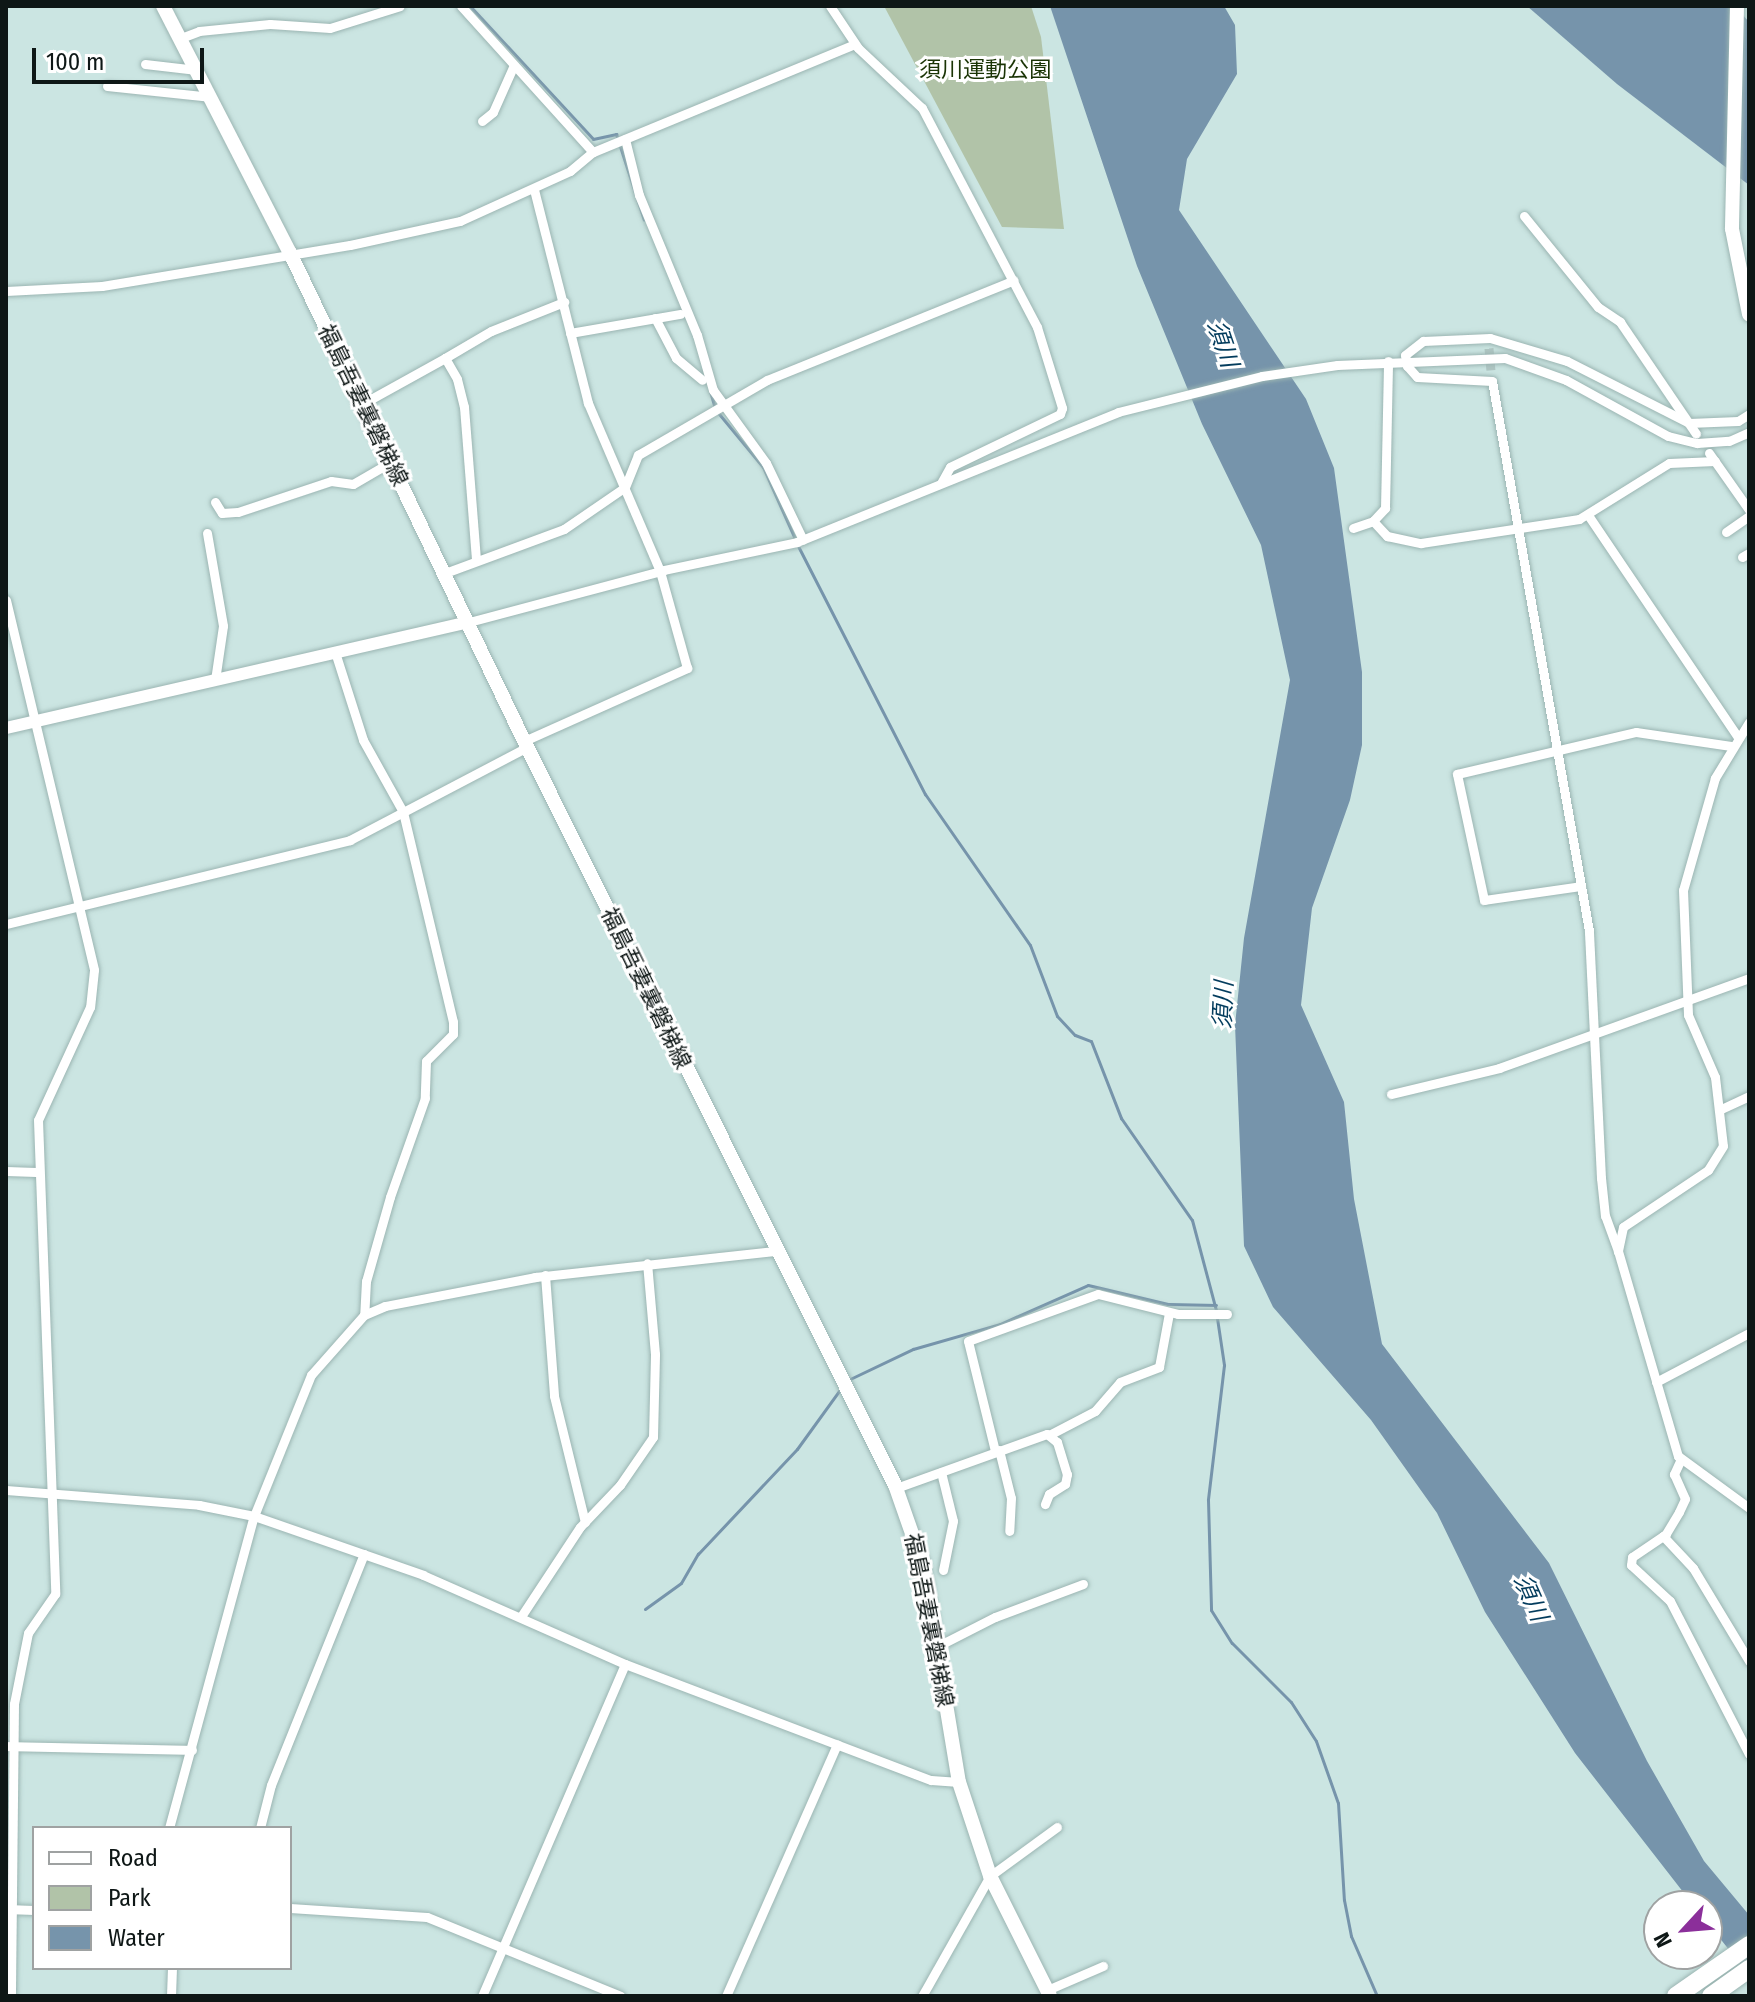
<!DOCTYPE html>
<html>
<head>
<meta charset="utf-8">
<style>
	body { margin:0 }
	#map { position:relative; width:1755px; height:2002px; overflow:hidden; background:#cbe5e2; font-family:"Fira Sans Condensed","Noto Sans JP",sans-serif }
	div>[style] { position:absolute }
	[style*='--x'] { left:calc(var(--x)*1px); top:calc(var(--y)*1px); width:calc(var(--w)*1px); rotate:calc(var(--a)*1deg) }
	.green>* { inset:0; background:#b1c3a8 }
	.water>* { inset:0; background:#7694ab }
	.stream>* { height:3px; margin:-1.5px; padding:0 1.5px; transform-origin:1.5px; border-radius:1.5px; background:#7694ab }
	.minor-tunnel>* { height:9px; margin-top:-4.5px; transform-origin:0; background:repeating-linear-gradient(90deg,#afc6c3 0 9px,transparent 0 13.5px) }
	.roads { filter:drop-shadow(0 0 2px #9bb5b2) drop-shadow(0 0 2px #9bb5b2) }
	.minor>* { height:9px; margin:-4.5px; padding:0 4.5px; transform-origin:4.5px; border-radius:4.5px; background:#fff }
	.tertiary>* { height:12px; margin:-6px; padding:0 6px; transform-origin:6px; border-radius:6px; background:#fff }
	.secondary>* { height:14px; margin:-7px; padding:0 7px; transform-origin:7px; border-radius:7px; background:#fff }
	.primary>* { height:14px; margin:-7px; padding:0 7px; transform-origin:7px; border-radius:7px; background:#fff }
	.motorway>* { height:18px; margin:-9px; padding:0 9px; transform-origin:9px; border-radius:9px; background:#fff }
	span { translate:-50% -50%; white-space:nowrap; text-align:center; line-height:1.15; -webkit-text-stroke:6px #fff; paint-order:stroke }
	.park-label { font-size:22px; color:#1a3405 }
	.street-label { font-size:22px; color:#0e1716 }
	.water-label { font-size:24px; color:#033c5d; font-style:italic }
	.frame { position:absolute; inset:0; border:8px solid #0e1716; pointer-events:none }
	.legend { position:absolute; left:32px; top:1826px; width:260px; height:144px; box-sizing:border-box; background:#fff; border:2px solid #9fa2a2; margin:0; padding:10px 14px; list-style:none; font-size:24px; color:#0e1716 }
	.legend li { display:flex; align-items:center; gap:16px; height:40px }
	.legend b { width:40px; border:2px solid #9fa2a2 }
	.north { position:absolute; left:1643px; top:1890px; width:80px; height:80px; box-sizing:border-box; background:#fff; border:2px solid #9fa2a2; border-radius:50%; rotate:244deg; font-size:22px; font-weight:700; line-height:32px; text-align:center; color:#0e1716 }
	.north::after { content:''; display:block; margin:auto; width:28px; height:36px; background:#8b2f9a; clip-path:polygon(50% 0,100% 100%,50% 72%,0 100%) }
	.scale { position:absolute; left:32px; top:48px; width:172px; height:36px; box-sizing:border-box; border:4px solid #0e1716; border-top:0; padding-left:10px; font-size:24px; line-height:28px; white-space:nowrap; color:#0e1716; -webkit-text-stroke:6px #fff; paint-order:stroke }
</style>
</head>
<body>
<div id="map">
	<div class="green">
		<i style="clip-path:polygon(884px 6px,1031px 6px,1041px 37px,1064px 229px,1002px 227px)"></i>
	</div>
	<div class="water">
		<i style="clip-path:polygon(1050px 6px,1224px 6px,1235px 25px,1237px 74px,1187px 159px,1179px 210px,1306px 399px,1334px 468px,1362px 672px,1362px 745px,1350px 800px,1312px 908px,1301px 1005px,1344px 1102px,1354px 1199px,1382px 1344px,1549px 1563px,1647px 1761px,1704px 1861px,1749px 1915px,1749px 1975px,1707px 1922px,1707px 1906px,1694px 1906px,1575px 1753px,1485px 1612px,1437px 1513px,1371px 1420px,1273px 1307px,1244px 1246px,1235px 1025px,1244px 938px,1290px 680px,1261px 545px,1202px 424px,1137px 266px)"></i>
		<i style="clip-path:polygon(1527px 6px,1735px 6px,1749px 22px,1749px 185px,1617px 84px)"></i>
	</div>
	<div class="stream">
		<i style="--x:470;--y:6;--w:181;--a:47.2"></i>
		<i style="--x:593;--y:139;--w:24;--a:-12"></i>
		<i style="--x:616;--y:134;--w:90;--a:72"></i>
		<i style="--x:710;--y:391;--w:19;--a:74"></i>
		<i style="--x:715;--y:409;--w:75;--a:50.4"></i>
		<i style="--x:763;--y:467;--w:79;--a:66"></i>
		<i style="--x:798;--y:546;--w:279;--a:62.9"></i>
		<i style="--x:925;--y:794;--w:184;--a:55.2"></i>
		<i style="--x:1030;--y:945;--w:76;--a:69.2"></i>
		<i style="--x:1057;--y:1016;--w:26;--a:47"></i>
		<i style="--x:1075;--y:1035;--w:17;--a:21"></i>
		<i style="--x:1091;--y:1041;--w:83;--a:68.7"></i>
		<i style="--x:1121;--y:1118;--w:124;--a:55.2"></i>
		<i style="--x:1192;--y:1220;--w:93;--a:75.1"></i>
		<i style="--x:1217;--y:1318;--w:48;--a:81.5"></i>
		<i style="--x:1224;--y:1365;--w:136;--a:96.8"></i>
		<i style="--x:1208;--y:1500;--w:110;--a:88.4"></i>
		<i style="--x:1211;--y:1610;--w:39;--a:58"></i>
		<i style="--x:1232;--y:1643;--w:83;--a:45"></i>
		<i style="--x:1291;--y:1702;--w:46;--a:57.3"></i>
		<i style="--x:1316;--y:1741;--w:66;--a:70.5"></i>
		<i style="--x:1338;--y:1803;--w:97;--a:86.5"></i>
		<i style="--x:1344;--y:1900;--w:37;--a:79"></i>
		<i style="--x:1351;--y:1936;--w:65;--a:66.6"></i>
		<i style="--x:850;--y:1379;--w:70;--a:-25.5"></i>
		<i style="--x:913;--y:1349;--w:91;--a:-16"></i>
		<i style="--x:1000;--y:1324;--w:96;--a:-23.9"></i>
		<i style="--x:1088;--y:1285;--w:82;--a:13.4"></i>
		<i style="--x:1168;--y:1304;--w:48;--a:1.2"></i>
		<i style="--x:645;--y:1609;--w:44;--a:-35.8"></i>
		<i style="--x:681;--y:1583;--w:34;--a:-60"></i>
		<i style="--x:698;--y:1554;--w:144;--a:-46.7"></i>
		<i style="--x:797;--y:1449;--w:72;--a:-54.1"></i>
	</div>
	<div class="minor-tunnel">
		<i style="--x:1489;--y:348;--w:22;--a:85"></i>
	</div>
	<div class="roads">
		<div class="minor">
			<i style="--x:461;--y:6;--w:197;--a:47.9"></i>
			<i style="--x:830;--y:6;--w:50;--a:56.3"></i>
			<i style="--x:858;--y:48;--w:88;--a:43.2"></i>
			<i style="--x:922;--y:108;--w:247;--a:62.3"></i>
			<i style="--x:1037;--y:327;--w:85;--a:72.8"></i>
			<i style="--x:1062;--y:408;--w:6;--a:108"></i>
			<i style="--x:1060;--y:414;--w:122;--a:154.3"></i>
			<i style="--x:950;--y:467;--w:18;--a:119"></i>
			<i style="--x:181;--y:38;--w:19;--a:-21"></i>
			<i style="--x:199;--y:31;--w:71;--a:-5.6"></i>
			<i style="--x:270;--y:24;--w:60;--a:3.8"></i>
			<i style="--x:330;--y:28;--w:73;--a:-17.4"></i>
			<i style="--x:145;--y:64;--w:52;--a:6.6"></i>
			<i style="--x:107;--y:86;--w:105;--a:6"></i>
			<i style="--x:482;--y:121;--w:14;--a:-39"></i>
			<i style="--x:493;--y:112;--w:49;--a:-66"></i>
			<i style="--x:625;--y:139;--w:58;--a:76"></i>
			<i style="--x:639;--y:195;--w:152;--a:67.5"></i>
			<i style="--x:697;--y:335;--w:57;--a:73.8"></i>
			<i style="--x:713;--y:390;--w:90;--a:54"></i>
			<i style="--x:766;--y:463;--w:85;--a:64.3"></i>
			<i style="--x:1524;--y:216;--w:117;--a:50.9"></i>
			<i style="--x:1598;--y:307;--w:27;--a:34"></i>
			<i style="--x:1620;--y:322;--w:135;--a:55.8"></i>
			<i style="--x:6;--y:291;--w:96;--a:-3"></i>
			<i style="--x:102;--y:286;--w:251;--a:-9.4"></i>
			<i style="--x:350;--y:245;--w:113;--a:-12.3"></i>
			<i style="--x:460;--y:221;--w:121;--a:-24.4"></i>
			<i style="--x:570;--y:171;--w:30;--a:-40"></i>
			<i style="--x:593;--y:152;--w:283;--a:-22.4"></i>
			<i style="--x:655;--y:318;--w:45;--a:62.3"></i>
			<i style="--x:676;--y:358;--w:34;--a:40"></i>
			<i style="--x:570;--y:333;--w:112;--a:-9.8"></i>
			<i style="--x:445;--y:358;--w:53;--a:-30.4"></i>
			<i style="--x:491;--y:331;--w:79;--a:-21.7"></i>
			<i style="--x:362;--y:404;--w:95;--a:-29"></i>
			<i style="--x:445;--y:358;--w:24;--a:60"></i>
			<i style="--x:457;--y:379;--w:29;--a:76"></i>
			<i style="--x:464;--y:407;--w:153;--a:85.5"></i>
			<i style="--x:1709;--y:453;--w:70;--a:54.9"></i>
			<i style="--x:215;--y:502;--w:13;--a:58"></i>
			<i style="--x:222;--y:513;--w:16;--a:-4"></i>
			<i style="--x:238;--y:512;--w:98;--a:-18.4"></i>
			<i style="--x:331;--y:481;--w:22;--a:8"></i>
			<i style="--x:353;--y:484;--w:44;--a:-30.1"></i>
			<i style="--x:1588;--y:515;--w:267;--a:56"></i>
			<i style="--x:1373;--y:521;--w:21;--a:47"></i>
			<i style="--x:1387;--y:536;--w:35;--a:12"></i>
			<i style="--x:1421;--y:543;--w:160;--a:-8.6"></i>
			<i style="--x:1579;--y:519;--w:106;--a:-31.9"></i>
			<i style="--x:1669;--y:463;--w:46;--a:-2.5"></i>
			<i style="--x:1353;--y:528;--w:21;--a:-19"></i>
			<i style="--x:1373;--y:521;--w:18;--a:-47"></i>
			<i style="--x:1385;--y:508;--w:147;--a:-88.8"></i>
			<i style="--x:1726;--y:532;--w:28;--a:-35"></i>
			<i style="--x:207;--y:533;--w:94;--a:80.2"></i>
			<i style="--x:223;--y:626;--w:55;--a:98.4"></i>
			<i style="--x:1742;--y:557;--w:8;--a:-30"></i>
			<i style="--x:445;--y:573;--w:127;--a:-20.3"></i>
			<i style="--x:564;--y:529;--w:74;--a:-34.5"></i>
			<i style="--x:625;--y:487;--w:35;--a:-68"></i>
			<i style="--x:638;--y:455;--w:149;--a:-30.2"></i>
			<i style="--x:767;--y:380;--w:266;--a:-22"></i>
			<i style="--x:6;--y:600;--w:380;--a:76.6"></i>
			<i style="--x:94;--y:970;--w:37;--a:96"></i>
			<i style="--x:90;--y:1007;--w:124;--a:114.7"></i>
			<i style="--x:38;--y:1120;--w:474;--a:87.9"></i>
			<i style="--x:55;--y:1594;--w:47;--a:124.7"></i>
			<i style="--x:28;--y:1633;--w:72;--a:101.2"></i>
			<i style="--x:14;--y:1704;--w:292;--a:90.6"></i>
			<i style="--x:469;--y:622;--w:202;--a:-14.9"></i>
			<i style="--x:664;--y:570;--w:136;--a:-11.9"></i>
			<i style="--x:797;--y:542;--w:346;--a:-22"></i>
			<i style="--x:1118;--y:412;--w:148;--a:-14"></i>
			<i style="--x:1262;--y:376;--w:76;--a:-8.3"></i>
			<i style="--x:1337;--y:365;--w:168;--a:-2.4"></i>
			<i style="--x:1505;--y:358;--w:65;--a:19.8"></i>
			<i style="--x:1566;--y:380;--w:116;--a:28.8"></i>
			<i style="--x:1668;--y:436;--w:30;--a:14"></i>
			<i style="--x:1697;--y:443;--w:32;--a:-4"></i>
			<i style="--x:1729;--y:441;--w:22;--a:-24"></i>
			<i style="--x:335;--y:652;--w:92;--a:72.3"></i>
			<i style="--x:363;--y:740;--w:82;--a:60.9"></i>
			<i style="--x:403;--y:812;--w:216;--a:76.6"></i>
			<i style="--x:453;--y:1022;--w:12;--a:90"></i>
			<i style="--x:453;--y:1034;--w:38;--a:135"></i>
			<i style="--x:426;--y:1061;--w:37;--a:92"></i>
			<i style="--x:425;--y:1098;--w:105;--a:109.5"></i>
			<i style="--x:390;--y:1197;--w:87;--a:105.9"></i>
			<i style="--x:366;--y:1281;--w:34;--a:93"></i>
			<i style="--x:1749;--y:722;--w:66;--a:121.3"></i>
			<i style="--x:1715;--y:778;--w:116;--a:105.9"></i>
			<i style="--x:1683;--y:890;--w:125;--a:87.7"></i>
			<i style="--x:1688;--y:1015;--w:68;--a:66.5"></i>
			<i style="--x:1715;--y:1077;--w:69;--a:83.4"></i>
			<i style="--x:1723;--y:1146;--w:28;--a:122"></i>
			<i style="--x:1708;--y:1170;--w:102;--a:146.2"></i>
			<i style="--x:1623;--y:1227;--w:25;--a:102"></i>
			<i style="--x:1618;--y:1251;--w:214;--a:73.7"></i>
			<i style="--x:1678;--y:1456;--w:88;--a:36.2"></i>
			<i style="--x:524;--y:741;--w:179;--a:-24.1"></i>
			<i style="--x:687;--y:668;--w:101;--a:-105.6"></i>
			<i style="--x:660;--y:571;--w:183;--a:-113.2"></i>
			<i style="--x:588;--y:403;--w:221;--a:-104.2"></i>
			<i style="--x:1581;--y:886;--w:98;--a:171.8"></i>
			<i style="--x:1484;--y:900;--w:129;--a:-102.1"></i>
			<i style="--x:1457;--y:774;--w:184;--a:-13.2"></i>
			<i style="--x:1636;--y:732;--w:96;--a:8.4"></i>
			<i style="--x:6;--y:924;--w:354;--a:-13.7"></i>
			<i style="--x:350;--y:840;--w:200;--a:-27.7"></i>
			<i style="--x:1391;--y:1094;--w:111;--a:-13.5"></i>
			<i style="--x:1499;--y:1068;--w:266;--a:-19.8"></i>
			<i style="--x:1719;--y:1110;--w:33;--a:-25"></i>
			<i style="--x:6;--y:1171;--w:30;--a:2"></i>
			<i style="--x:1618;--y:1251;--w:37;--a:-110"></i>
			<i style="--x:1605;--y:1216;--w:38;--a:-96"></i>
			<i style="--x:1601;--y:1178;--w:247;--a:-92.8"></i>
			<i style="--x:1589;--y:931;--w:558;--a:-100"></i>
			<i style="--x:1492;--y:381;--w:75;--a:-176.9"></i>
			<i style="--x:1417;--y:377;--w:15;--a:-132"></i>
			<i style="--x:1407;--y:366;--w:11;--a:-100"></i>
			<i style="--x:1405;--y:355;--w:23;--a:-38"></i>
			<i style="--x:1423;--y:341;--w:67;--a:-2.6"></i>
			<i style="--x:1490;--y:338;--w:80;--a:16.6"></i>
			<i style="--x:1567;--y:361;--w:137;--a:26.9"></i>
			<i style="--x:1689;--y:423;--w:49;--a:-2.3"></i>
			<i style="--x:1738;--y:421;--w:13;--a:-32"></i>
			<i style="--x:545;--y:1275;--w:121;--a:85.7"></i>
			<i style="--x:554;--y:1396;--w:130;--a:76.2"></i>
			<i style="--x:1656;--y:1382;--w:105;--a:-27.8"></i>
			<i style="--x:1049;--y:1435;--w:52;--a:-27.6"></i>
			<i style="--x:1095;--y:1411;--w:38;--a:-49"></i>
			<i style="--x:1120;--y:1382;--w:42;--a:-21"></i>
			<i style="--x:1159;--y:1367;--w:55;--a:-79.5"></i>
			<i style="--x:999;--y:1450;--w:49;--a:76"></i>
			<i style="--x:1011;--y:1498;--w:33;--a:93"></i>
			<i style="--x:995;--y:1451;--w:113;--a:-103.8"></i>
			<i style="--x:968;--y:1341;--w:138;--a:-19.9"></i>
			<i style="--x:1098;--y:1294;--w:82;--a:14"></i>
			<i style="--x:1178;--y:1314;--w:49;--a:0"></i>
			<i style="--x:1681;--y:1459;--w:17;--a:115"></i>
			<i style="--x:1674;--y:1474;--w:27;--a:66"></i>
			<i style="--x:1685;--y:1499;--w:14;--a:115"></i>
			<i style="--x:1679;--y:1512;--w:26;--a:121"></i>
			<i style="--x:1666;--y:1534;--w:41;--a:145.9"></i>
			<i style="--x:1632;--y:1557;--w:8;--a:97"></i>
			<i style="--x:1631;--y:1565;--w:53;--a:42.7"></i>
			<i style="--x:1670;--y:1601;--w:172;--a:62.7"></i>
			<i style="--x:941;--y:1472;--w:50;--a:76.2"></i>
			<i style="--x:953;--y:1521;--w:50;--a:101.5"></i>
			<i style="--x:896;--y:1488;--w:160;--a:-19.7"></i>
			<i style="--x:1047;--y:1434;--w:13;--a:39"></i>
			<i style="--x:1057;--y:1442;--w:34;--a:73"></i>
			<i style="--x:1067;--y:1474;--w:10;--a:101"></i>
			<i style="--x:1065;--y:1484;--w:19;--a:148"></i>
			<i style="--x:1049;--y:1494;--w:11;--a:112"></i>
			<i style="--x:6;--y:1490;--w:194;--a:4.4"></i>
			<i style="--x:199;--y:1505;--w:56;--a:11.3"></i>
			<i style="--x:254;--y:1516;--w:179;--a:19.2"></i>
			<i style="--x:423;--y:1575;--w:221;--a:23.8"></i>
			<i style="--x:625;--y:1664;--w:327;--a:20.8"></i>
			<i style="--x:931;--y:1780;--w:28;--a:4"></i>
			<i style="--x:1663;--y:1536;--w:44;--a:46.8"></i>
			<i style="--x:1693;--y:1568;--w:109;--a:58.9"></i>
			<i style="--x:522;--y:1615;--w:105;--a:-56.6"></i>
			<i style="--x:580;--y:1527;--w:58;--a:-46.4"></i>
			<i style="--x:620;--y:1485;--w:58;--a:-55.5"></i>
			<i style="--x:653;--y:1437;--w:83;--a:-88.6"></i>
			<i style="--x:655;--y:1354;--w:91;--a:-95"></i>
			<i style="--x:936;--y:1647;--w:66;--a:-27"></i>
			<i style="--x:995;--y:1617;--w:94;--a:-20.6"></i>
			<i style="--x:7;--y:1746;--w:185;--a:1.2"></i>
			<i style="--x:169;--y:1828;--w:323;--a:-74.8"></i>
			<i style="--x:254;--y:1516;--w:152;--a:-68"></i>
			<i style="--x:311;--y:1375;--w:80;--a:-48.5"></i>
			<i style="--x:364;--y:1315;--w:23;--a:-23"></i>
			<i style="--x:385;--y:1306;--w:153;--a:-10.9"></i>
			<i style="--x:535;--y:1277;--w:241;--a:-6.2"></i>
			<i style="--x:260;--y:1828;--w:44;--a:-75.7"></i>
			<i style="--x:271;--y:1785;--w:249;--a:-68.1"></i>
			<i style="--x:290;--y:1908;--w:137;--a:3.8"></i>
			<i style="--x:427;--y:1917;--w:209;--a:22.2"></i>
			<i style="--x:6;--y:1909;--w:28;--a:2"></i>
			<i style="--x:1047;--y:1990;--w:61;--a:-23.2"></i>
			<i style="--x:171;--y:1996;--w:28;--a:-88"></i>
			<i style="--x:482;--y:1996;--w:361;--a:-66.7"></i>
			<i style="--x:726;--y:1996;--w:275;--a:-66.2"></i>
			<i style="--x:922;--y:1996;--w:138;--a:-60.5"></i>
			<i style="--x:990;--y:1876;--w:83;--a:-36.2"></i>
		</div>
		<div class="tertiary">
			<i style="--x:6;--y:728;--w:475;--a:-12.9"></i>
		</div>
		<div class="secondary">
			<i style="--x:1737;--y:6;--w:223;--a:91.3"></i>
			<i style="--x:1732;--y:229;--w:87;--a:78.7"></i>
		</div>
		<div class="primary">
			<i style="--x:163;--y:6;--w:278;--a:62.8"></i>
			<i style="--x:290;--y:253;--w:548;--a:64.37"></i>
			<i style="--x:527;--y:747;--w:825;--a:63.5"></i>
			<i style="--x:895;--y:1485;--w:85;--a:70.7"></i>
			<i style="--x:923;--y:1565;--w:220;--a:80.6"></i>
			<i style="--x:959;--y:1782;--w:99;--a:71.7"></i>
			<i style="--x:990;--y:1876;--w:134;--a:63.4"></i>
		</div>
		<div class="motorway">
			<i style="--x:1676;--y:1996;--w:89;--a:-34.9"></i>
			<i style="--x:1711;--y:1996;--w:47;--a:-35.4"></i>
		</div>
	</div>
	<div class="park-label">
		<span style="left:985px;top:70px">須川運動公園</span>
	</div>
	<div class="street-label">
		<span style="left:363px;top:405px;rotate:64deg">福島吾妻裏磐梯線</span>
		<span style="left:646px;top:988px;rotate:64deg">福島吾妻裏磐梯線</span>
		<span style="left:929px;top:1620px;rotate:79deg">福島吾妻裏磐梯線</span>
	</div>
	<div class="water-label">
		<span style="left:1222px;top:344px;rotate:71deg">須川</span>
		<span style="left:1224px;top:1005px;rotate:-88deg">須川</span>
		<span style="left:1530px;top:1598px;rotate:66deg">須川</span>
	</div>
	<div class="frame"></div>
	<ul class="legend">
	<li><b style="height:10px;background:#fff"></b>Road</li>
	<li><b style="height:22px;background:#b1c3a8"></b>Park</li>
	<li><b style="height:22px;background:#7694ab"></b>Water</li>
	</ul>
	<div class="north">N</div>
	<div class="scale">100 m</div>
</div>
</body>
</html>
